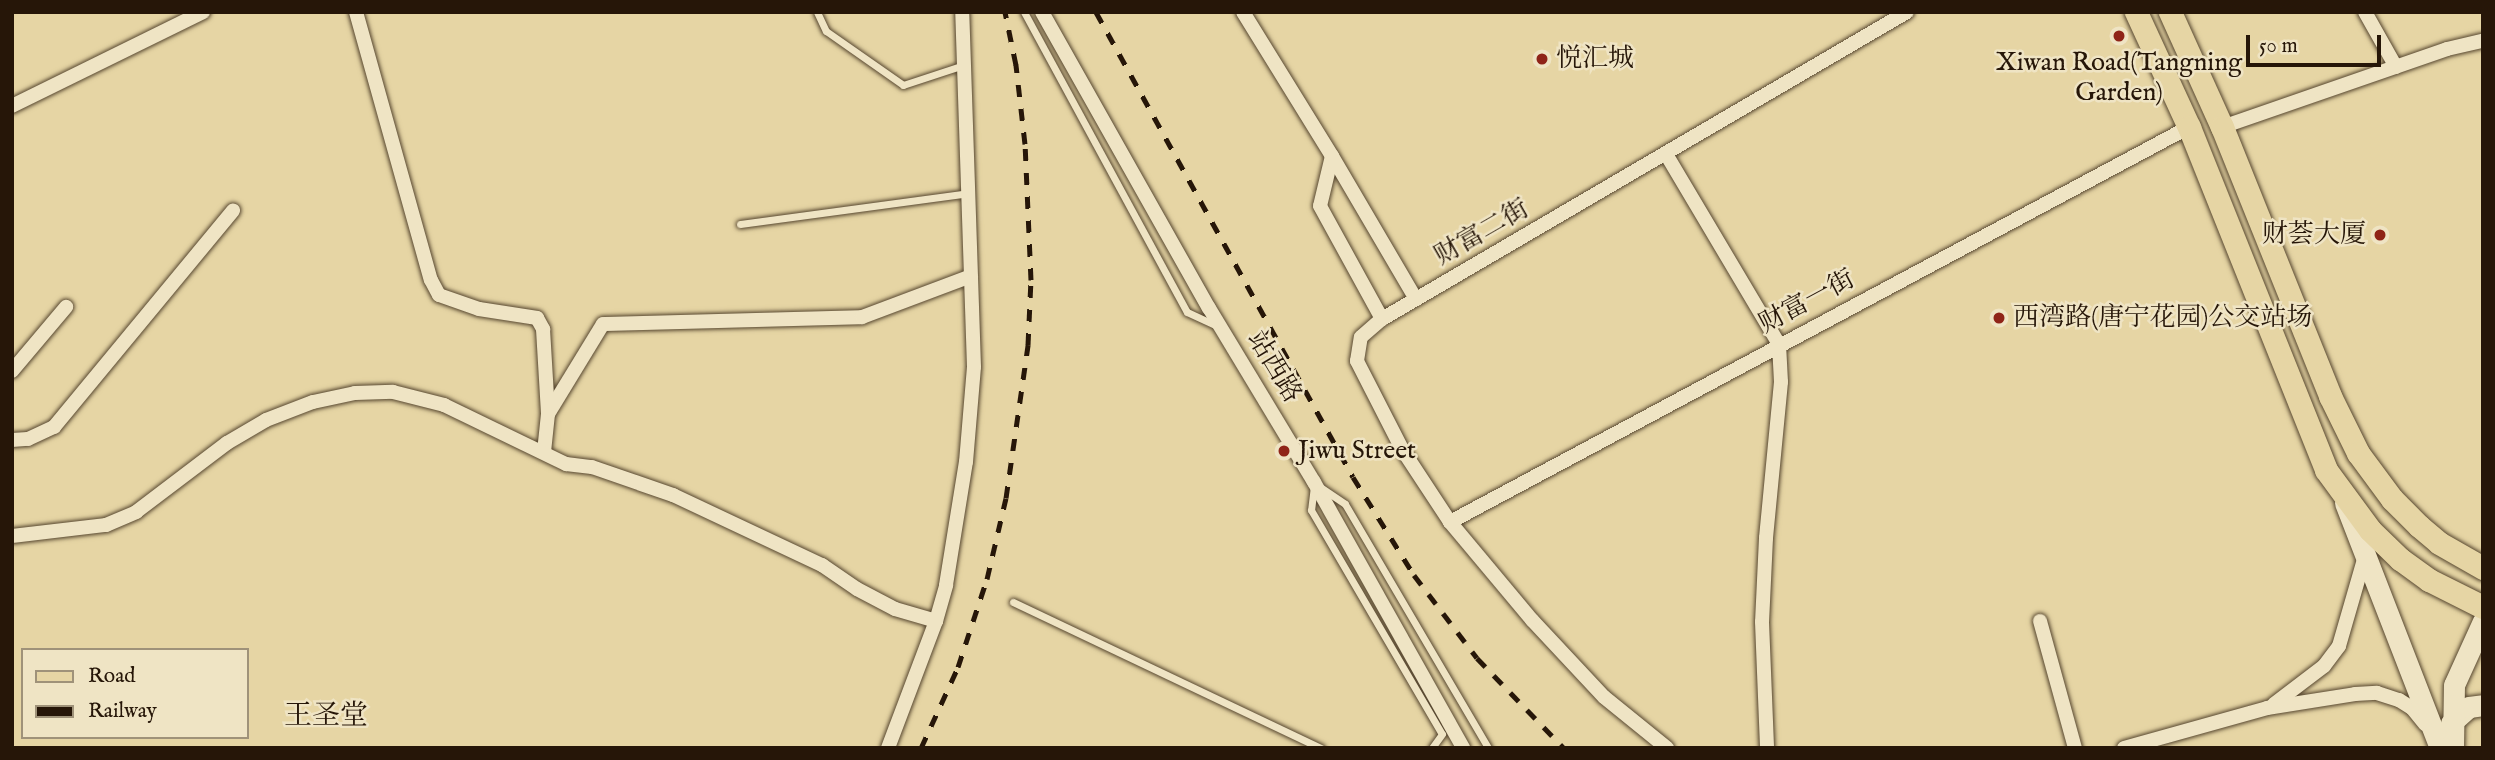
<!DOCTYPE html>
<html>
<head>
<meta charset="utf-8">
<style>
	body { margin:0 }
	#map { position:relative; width:2495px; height:760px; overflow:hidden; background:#e6d5a4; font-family:"IM FELL English","Noto Serif SC",serif }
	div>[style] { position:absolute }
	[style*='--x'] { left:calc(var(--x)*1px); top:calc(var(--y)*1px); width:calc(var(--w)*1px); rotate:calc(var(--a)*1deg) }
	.roads { filter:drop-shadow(0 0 2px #56462f) drop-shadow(0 0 2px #56462f) }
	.lane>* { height:7px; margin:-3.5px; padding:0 3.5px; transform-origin:3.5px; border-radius:3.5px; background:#efe4c4 }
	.street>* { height:14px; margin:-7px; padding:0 7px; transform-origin:7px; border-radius:7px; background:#efe4c4 }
	.secondary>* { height:21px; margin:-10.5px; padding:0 10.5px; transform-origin:10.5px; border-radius:10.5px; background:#efe4c4 }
	.primary>* { height:23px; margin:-11.5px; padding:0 11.5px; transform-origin:11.5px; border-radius:11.5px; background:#e6d5a4 }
	.rail>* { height:5px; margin-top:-2.5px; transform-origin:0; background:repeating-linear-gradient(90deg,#261608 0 12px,transparent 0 24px) }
	.dots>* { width:19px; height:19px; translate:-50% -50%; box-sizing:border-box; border:4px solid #efe4c4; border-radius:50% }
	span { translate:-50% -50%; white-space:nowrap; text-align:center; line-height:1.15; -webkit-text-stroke:5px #efe4c4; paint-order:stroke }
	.poi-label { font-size:26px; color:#261608 }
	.left { translate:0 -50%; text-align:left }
	.right { translate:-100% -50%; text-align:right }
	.street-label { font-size:26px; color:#261608 }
	.neighbourhood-label { font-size:28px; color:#261608 }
	.frame { position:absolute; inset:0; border:14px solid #261608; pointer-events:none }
	.legend { position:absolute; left:21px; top:648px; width:228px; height:91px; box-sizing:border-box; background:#efe4c4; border:2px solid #9f9279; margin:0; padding:9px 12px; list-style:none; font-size:21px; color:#261608 }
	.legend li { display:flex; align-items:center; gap:14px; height:35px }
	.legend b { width:35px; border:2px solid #9f9279 }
	.scale { position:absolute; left:2246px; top:35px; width:135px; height:32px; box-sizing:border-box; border:4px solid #261608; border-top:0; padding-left:9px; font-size:21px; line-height:24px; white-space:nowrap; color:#261608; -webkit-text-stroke:5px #efe4c4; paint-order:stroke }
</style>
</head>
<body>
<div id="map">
	<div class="roads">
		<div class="lane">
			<i style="--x:817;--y:12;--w:21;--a:65"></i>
			<i style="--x:826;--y:31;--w:94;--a:35"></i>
			<i style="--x:903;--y:85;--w:64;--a:-18.2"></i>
			<i style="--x:1024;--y:12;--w:341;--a:61.5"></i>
			<i style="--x:1187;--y:312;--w:33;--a:25"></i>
			<i style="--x:740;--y:224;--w:230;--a:-7.7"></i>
			<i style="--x:1314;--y:486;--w:24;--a:97"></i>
			<i style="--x:1311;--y:510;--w:259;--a:59.7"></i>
			<i style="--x:1442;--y:734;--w:17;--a:126"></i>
			<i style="--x:1320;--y:487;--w:30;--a:34"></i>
			<i style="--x:1345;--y:504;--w:283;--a:59.6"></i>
			<i style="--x:1013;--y:602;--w:341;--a:25.4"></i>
		</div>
		<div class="street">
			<i style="--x:356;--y:12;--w:278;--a:74.4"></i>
			<i style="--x:431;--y:280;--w:17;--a:62"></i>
			<i style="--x:439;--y:295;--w:42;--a:19.3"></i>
			<i style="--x:479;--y:309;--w:59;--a:8.8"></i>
			<i style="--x:537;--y:318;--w:13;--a:61"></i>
			<i style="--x:543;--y:329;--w:85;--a:86.6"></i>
			<i style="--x:548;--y:414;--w:37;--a:96"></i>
			<i style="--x:1042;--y:12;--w:340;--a:60.6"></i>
			<i style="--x:1209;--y:308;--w:203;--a:58.9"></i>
			<i style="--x:1314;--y:482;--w:305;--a:60.7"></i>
			<i style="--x:1243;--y:12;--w:169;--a:58.3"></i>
			<i style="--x:1332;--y:156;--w:51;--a:103.5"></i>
			<i style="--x:1320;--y:206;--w:129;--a:61.2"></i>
			<i style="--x:2365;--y:12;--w:63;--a:60.6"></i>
			<i style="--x:12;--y:106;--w:213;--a:-26.2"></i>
			<i style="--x:2222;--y:127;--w:238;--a:-19.1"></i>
			<i style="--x:2447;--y:49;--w:37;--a:-13"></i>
			<i style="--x:1666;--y:154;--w:221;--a:59.3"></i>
			<i style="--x:1779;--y:344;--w:38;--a:87"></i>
			<i style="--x:1781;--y:382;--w:157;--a:95.5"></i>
			<i style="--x:1766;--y:538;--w:84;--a:92.7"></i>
			<i style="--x:1762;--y:622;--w:126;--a:87.7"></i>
			<i style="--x:1332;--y:156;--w:166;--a:59.6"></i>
			<i style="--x:12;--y:371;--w:84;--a:-49.8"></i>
			<i style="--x:548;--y:414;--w:105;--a:-58.6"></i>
			<i style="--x:603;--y:324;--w:259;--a:-1.5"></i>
			<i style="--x:862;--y:317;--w:116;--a:-20.6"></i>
			<i style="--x:12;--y:440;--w:16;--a:-4"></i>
			<i style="--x:28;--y:439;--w:29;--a:-25"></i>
			<i style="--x:54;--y:427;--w:281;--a:-50.4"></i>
			<i style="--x:1450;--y:522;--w:838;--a:-28.12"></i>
			<i style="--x:12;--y:536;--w:95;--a:-6.7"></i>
			<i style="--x:106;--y:525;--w:33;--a:-23"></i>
			<i style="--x:136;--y:512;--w:114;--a:-37.2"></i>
			<i style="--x:227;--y:443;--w:45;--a:-30.5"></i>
			<i style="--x:266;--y:420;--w:50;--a:-21"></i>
			<i style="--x:313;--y:402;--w:43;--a:-12.1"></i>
			<i style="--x:355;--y:393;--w:38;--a:-2"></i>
			<i style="--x:393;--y:392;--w:53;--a:14.3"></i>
			<i style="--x:444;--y:405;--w:136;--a:25.8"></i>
			<i style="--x:566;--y:464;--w:26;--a:7"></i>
			<i style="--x:592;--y:467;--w:86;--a:19.1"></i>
			<i style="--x:673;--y:495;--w:165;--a:25.2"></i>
			<i style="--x:822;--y:565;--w:42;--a:34.4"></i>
			<i style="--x:857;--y:589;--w:43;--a:27.8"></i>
			<i style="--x:895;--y:609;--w:43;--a:16.3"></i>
			<i style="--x:2040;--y:621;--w:132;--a:74.6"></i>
			<i style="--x:2274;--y:704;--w:63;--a:-37.2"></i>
			<i style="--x:2324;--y:666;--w:25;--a:-53"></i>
			<i style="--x:2339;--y:646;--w:94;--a:-73.9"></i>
			<i style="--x:888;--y:748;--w:136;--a:-69.3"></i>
			<i style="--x:936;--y:621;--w:37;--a:-74"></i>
			<i style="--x:946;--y:585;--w:125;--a:-80.8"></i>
			<i style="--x:966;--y:462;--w:95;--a:-85.2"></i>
			<i style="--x:974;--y:367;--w:355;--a:-91.9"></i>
			<i style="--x:1667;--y:748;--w:81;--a:-141"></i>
			<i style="--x:1604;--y:697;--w:105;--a:-133.1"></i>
			<i style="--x:1532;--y:620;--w:128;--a:-129.9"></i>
			<i style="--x:1450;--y:522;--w:87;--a:-123.3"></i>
			<i style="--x:1402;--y:449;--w:99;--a:-117.1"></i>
			<i style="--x:1357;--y:361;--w:24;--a:-81"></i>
			<i style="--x:1361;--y:337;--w:28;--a:-41"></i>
			<i style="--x:1382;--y:319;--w:608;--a:-30.32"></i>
			<i style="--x:2124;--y:748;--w:148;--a:-15.6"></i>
			<i style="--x:2267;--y:708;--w:89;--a:-9"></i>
			<i style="--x:2355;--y:694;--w:22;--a:-3"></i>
			<i style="--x:2377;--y:693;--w:23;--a:18"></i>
			<i style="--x:2399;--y:700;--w:15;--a:32"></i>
			<i style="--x:2412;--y:708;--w:21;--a:51"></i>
		</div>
		<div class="secondary">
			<i style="--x:2345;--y:503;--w:263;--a:68.8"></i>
			<i style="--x:2451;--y:723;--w:24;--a:-42"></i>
			<i style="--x:2469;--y:707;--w:14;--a:-8"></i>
			<i style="--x:2453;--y:748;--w:63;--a:-89.1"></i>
			<i style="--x:2454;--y:685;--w:70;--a:-65.6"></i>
		</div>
		<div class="primary">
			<i style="--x:2136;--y:12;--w:127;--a:65.3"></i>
			<i style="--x:2189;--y:127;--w:369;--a:68.2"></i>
			<i style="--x:2326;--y:470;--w:74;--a:53.7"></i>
			<i style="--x:2370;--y:530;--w:42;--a:44"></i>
			<i style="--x:2400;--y:559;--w:36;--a:36"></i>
			<i style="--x:2429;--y:580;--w:60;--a:26.6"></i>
			<i style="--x:2170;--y:12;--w:126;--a:65.7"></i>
			<i style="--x:2222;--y:127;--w:290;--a:68.1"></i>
			<i style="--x:2330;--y:396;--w:64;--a:63.8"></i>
			<i style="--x:2358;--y:453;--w:57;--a:53.5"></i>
			<i style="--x:2392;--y:499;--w:38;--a:45"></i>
			<i style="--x:2419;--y:526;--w:26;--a:40"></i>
			<i style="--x:2439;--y:543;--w:51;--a:29.6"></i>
		</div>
	</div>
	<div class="rail">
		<i style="--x:1096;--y:12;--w:531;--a:61.07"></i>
		<i style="--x:1353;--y:477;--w:115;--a:58.1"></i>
		<i style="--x:1414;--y:575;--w:104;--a:52.8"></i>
		<i style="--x:1477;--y:658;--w:125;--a:46"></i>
		<i style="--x:921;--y:748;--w:89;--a:-65.4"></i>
		<i style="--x:958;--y:667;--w:93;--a:-71.8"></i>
		<i style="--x:987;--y:579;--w:83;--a:-76.8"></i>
		<i style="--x:1006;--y:498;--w:155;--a:-81.8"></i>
		<i style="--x:1028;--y:345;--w:65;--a:-87.4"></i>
		<i style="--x:1031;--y:280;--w:136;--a:-92.5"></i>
		<i style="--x:1025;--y:144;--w:80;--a:-96.5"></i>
		<i style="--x:1016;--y:65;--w:54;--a:-101.7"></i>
	</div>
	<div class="dots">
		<i style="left:2119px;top:36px;background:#8f2418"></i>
		<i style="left:1542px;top:59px;background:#8f2418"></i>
		<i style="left:2380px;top:235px;background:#8f2418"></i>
		<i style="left:1999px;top:318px;background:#8f2418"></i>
		<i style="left:1284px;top:451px;background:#8f2418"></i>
	</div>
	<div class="poi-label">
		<span class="left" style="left:1556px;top:59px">悦汇城</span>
		<span style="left:2119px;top:78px">Xiwan Road(Tangning<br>Garden)</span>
		<span class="right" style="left:2366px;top:235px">财荟大厦</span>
		<span class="left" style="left:2013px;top:318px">西湾路(唐宁花园)公交站场</span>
		<span class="left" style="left:1298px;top:451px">Jiwu Street</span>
	</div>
	<div class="street-label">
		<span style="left:1482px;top:233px;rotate:-30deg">财富二街</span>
		<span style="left:1807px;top:302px;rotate:-28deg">财富一街</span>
		<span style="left:1274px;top:367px;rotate:59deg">站西路</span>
	</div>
	<div class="neighbourhood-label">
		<span style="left:326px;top:717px">王圣堂</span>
	</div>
	<div class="frame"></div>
	<ul class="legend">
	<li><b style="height:9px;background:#e6d5a4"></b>Road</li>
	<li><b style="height:9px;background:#261608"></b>Railway</li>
	</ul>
	<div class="scale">50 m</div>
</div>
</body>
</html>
